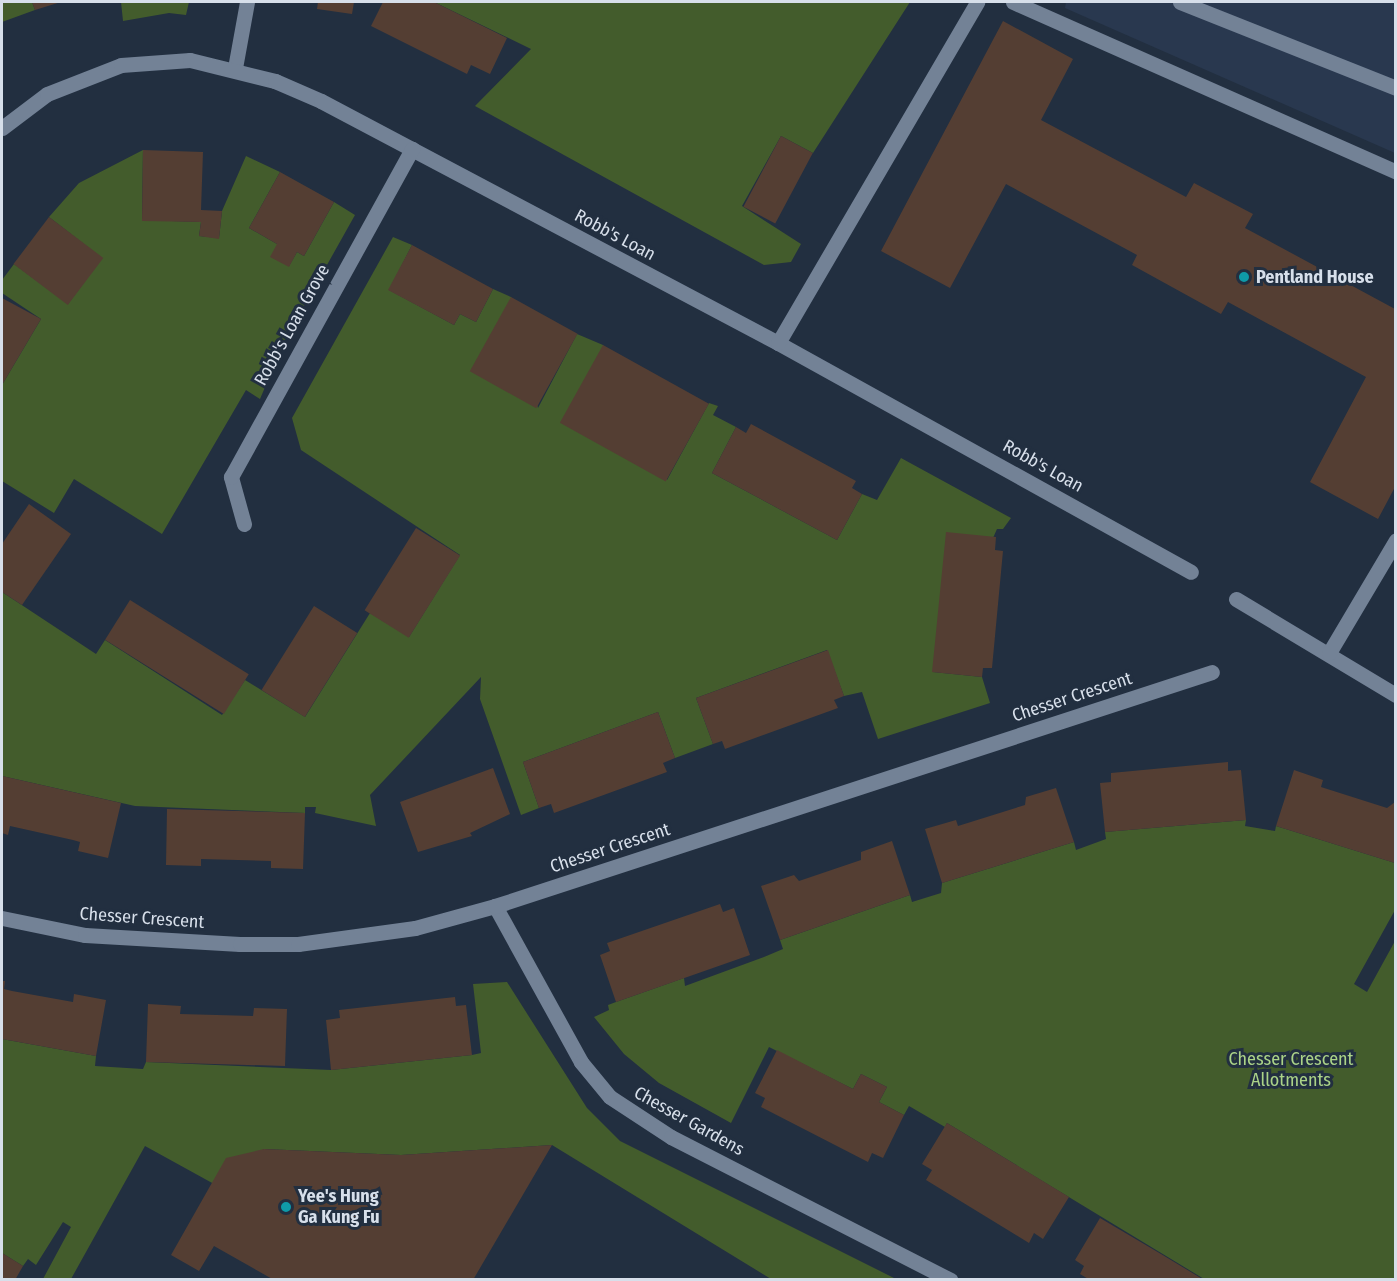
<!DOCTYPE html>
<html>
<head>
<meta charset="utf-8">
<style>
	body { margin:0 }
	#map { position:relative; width:1397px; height:1281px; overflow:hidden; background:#222f40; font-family:"Fira Sans Condensed",sans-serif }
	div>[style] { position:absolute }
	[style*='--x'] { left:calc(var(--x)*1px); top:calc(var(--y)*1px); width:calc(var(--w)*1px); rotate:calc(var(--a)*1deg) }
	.built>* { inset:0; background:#29384f }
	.green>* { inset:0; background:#435c2c }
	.building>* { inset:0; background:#543e33; transform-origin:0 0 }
	.minor>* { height:15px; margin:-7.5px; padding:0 7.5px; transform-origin:7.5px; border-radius:7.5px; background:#738296 }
	.dots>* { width:16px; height:16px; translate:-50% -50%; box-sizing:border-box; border:3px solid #222f40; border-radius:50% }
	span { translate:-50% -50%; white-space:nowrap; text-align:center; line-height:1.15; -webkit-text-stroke:6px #222f40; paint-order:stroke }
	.street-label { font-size:18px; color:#d7dfea }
	.poi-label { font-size:18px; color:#d7dfea; font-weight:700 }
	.left { translate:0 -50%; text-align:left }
	.park-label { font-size:18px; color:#abd388 }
	.frame { position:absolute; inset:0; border:3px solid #d7dfea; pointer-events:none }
</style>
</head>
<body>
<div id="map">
	<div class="built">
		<i style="clip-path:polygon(1066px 2px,1395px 2px,1395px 153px,1065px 8px)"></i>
	</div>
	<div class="green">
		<i style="clip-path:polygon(2px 2px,32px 2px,35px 10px,2px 22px)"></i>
		<i style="clip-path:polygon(121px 2px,189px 2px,186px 15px,169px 13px,123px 21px)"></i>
		<i style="clip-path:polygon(434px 2px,910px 2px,813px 153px,781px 136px,742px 206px,801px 244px,791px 262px,764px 265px,475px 106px,531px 49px)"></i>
		<i style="clip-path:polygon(143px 150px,142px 220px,201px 222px,199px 236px,219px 238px,222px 211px,246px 156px,280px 172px,249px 228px,277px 244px,289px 266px,297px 252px,304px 256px,334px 202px,355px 215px,286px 338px,260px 399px,246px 390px,162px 534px,74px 479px,54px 513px,2px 481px,2px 385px,41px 319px,2px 293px,2px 280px,14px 264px,68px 304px,102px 258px,49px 217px,79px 183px)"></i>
		<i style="clip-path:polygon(393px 237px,412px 245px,389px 290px,454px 325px,460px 314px,476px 322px,493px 289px,511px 297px,538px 408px,577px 334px,603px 345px,667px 480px,709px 403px,718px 406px,713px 415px,736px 427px,712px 473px,837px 540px,862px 494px,877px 500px,901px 458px,1011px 518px,1003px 529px,997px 529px,933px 672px,982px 677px,990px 703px,878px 739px,862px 692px,844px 696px,827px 650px,696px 698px,713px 744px,675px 758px,658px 712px,523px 762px,539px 808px,521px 815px,480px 699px,481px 677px,370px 795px,376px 826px,315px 813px,316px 807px,305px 807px,305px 813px,135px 806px,2px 776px,2px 592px,96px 654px,105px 640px,222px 715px,245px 680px,305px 717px,370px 613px,409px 637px,460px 555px,301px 450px,292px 418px)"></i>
		<i style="clip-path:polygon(1246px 820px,1245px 826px,1275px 831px,1276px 826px,1395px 863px,1395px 910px,1354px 984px,1367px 992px,1395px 941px,1395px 1279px,1204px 1279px,947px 1123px,945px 1127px,909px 1106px,904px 1115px,879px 1102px,887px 1087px,861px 1074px,853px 1089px,769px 1047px,731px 1123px,659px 1083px,624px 1054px,594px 1017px,609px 1010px,608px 1005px,616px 1002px,684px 978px,685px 986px,764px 957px,783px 949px,780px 940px,910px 895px,912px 902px,941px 893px,942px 883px,1074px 842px,1076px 850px,1106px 839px,1105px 832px)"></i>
		<i style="clip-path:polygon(507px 982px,587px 1108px,620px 1141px,896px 1279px,771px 1279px,552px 1145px,401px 1155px,264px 1149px,214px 1184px,145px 1146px,71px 1279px,43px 1279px,71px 1227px,63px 1222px,36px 1265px,28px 1259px,23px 1266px,2px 1253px,2px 1039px,96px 1056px,95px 1066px,143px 1069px,146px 1062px,331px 1070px,472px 1055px,481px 1053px,473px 984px)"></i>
	</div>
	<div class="building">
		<i style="clip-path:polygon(32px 2px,61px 2px,35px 10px)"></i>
		<i style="clip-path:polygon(318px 2px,354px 2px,352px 14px,317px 9px)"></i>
		<i style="clip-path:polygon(383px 2px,434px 2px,507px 38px,490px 74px,471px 65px,467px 74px,371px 26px)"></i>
		<i style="clip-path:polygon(1003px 21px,1073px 59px,1041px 120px,1186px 197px,1194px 183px,1253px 214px,1245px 228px,1395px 309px,1395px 487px,1378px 519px,1310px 482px,1366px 377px,1228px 302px,1221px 314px,1132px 265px,1137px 255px,1006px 184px,950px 288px,881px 251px)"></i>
		<i style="left:781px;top:136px;width:36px;height:80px;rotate:28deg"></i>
		<i style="clip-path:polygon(143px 150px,203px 152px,201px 210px,222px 211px,219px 239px,199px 236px,201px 222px,142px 221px)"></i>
		<i style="clip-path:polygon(280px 172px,334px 202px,304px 256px,297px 252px,289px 267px,270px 257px,277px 244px,249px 228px)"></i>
		<i style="left:49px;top:217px;width:68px;height:59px;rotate:37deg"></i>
		<i style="clip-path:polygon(412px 245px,493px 289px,476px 322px,460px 314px,454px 325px,388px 290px)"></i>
		<i style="left:511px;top:297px;width:76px;height:85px;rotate:29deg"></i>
		<i style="clip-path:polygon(2px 298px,41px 319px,2px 385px)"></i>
		<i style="left:603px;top:345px;width:121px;height:89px;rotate:29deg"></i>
		<i style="clip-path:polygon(751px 424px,856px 481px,852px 488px,862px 494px,837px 540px,712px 473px,736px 427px,746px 433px)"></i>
		<i style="clip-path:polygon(29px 504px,71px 534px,22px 605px,2px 592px,2px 544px)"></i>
		<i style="left:416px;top:528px;width:52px;height:97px;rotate:32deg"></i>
		<i style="clip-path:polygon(946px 532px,996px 537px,995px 550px,1003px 551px,992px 668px,983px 668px,982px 677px,932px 672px)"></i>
		<i style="left:130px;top:600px;width:140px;height:47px;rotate:32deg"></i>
		<i style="left:314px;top:606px;width:51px;height:99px;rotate:32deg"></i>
		<i style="clip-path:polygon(828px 650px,844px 696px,834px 700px,838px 708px,725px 749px,722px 741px,713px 744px,696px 698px)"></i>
		<i style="clip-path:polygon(658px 712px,675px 758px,663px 763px,667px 772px,554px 813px,551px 804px,539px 808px,523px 762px)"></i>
		<i style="clip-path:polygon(1228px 762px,1228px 771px,1241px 770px,1246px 820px,1105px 832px,1100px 783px,1111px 782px,1111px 773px)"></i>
		<i style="clip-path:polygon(493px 768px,510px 814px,470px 833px,472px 836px,418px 852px,400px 802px)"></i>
		<i style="clip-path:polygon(1294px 770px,1323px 780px,1321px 787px,1387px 808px,1395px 802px,1395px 863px,1276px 826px)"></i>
		<i style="clip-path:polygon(2px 776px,121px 803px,108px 858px,78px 851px,80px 842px,73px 840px,10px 826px,8px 835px,2px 833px)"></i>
		<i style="clip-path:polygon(1056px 788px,1074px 842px,942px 883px,925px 829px,956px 820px,958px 826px,1025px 805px,1026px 797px)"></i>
		<i style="clip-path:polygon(167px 809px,305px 813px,303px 869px,271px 868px,271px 861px,201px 859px,201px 866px,166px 865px)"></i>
		<i style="clip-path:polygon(892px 841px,910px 895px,780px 940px,761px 886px,794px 875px,799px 881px,861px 860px,861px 852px)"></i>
		<i style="clip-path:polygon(720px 904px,723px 912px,734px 908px,750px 955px,616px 1002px,600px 955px,610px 951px,607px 943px)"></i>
		<i style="clip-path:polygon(2px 981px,5px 981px,4px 989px,12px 991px,73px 1002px,74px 994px,106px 1000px,96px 1056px,2px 1039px)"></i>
		<i style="clip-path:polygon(455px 997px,456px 1006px,466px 1005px,472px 1055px,331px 1070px,326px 1020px,340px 1018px,339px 1010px)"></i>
		<i style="clip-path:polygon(148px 1004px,181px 1006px,180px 1014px,253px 1016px,254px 1008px,287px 1009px,285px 1066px,146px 1062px)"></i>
		<i style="clip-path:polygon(777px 1050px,853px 1089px,861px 1074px,887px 1087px,879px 1102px,904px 1115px,883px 1158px,872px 1153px,868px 1162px,761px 1107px,765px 1098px,755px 1093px)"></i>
		<i style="clip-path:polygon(947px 1123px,1069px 1197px,1043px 1239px,1034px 1233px,1029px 1243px,926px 1180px,932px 1170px,922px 1164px)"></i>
		<i style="clip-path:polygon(552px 1145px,473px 1280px,274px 1280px,214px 1246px,199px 1271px,171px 1255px,226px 1158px,264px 1149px,401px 1155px)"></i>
		<i style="clip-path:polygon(1100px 1218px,1161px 1254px,1204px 1280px,1090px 1280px,1080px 1274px,1084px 1266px,1075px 1260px)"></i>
		<i style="clip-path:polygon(2px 1253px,23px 1266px,15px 1280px,2px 1280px)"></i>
	</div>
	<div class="minor">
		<i style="--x:1013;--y:2;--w:419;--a:23.9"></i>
		<i style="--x:1180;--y:2;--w:232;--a:21.7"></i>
		<i style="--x:235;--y:68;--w:67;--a:-79.7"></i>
		<i style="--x:2;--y:128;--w:56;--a:-37.1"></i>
		<i style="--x:47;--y:94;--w:79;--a:-21.4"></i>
		<i style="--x:121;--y:65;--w:69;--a:-4.1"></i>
		<i style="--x:190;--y:60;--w:88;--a:13.9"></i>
		<i style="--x:275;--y:81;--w:50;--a:23.5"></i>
		<i style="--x:321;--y:101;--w:517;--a:27.9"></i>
		<i style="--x:778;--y:343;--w:472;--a:29"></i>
		<i style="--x:778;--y:343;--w:395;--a:-59.7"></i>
		<i style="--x:244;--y:524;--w:49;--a:-105.5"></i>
		<i style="--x:231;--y:477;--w:375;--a:-61.1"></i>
		<i style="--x:1236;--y:599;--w:187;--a:31"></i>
		<i style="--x:1329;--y:653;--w:131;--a:-59.3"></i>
		<i style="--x:495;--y:906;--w:178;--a:61.1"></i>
		<i style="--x:581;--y:1062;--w:45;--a:50.4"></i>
		<i style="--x:610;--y:1097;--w:73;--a:33.3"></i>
		<i style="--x:671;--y:1137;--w:314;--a:27.1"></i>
		<i style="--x:2;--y:918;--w:85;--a:11.6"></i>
		<i style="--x:85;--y:935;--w:155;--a:3.3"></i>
		<i style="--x:240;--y:944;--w:58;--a:0"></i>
		<i style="--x:298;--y:944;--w:118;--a:-7.8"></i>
		<i style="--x:415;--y:928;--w:83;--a:-15.4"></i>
		<i style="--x:495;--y:906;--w:754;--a:-18.07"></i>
	</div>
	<div class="dots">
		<i style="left:1244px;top:277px;background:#0f9aa8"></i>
		<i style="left:286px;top:1207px;background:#0f9aa8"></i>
	</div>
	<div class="street-label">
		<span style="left:615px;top:235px;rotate:28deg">Robb's Loan</span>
		<span style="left:292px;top:325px;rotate:-61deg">Robb's Loan Grove</span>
		<span style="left:1043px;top:466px;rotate:29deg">Robb's Loan</span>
		<span style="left:1072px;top:697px;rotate:-18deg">Chesser Crescent</span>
		<span style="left:610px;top:848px;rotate:-18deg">Chesser Crescent</span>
		<span style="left:142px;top:918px;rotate:4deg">Chesser Crescent</span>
		<span style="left:689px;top:1121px;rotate:29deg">Chesser Gardens</span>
	</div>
	<div class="poi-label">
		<span class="left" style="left:1256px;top:277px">Pentland House</span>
		<span class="left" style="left:298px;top:1207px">Yee's Hung<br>Ga Kung Fu</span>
	</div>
	<div class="park-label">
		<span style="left:1291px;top:1070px">Chesser Crescent<br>Allotments</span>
	</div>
	<div class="frame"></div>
</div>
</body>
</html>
